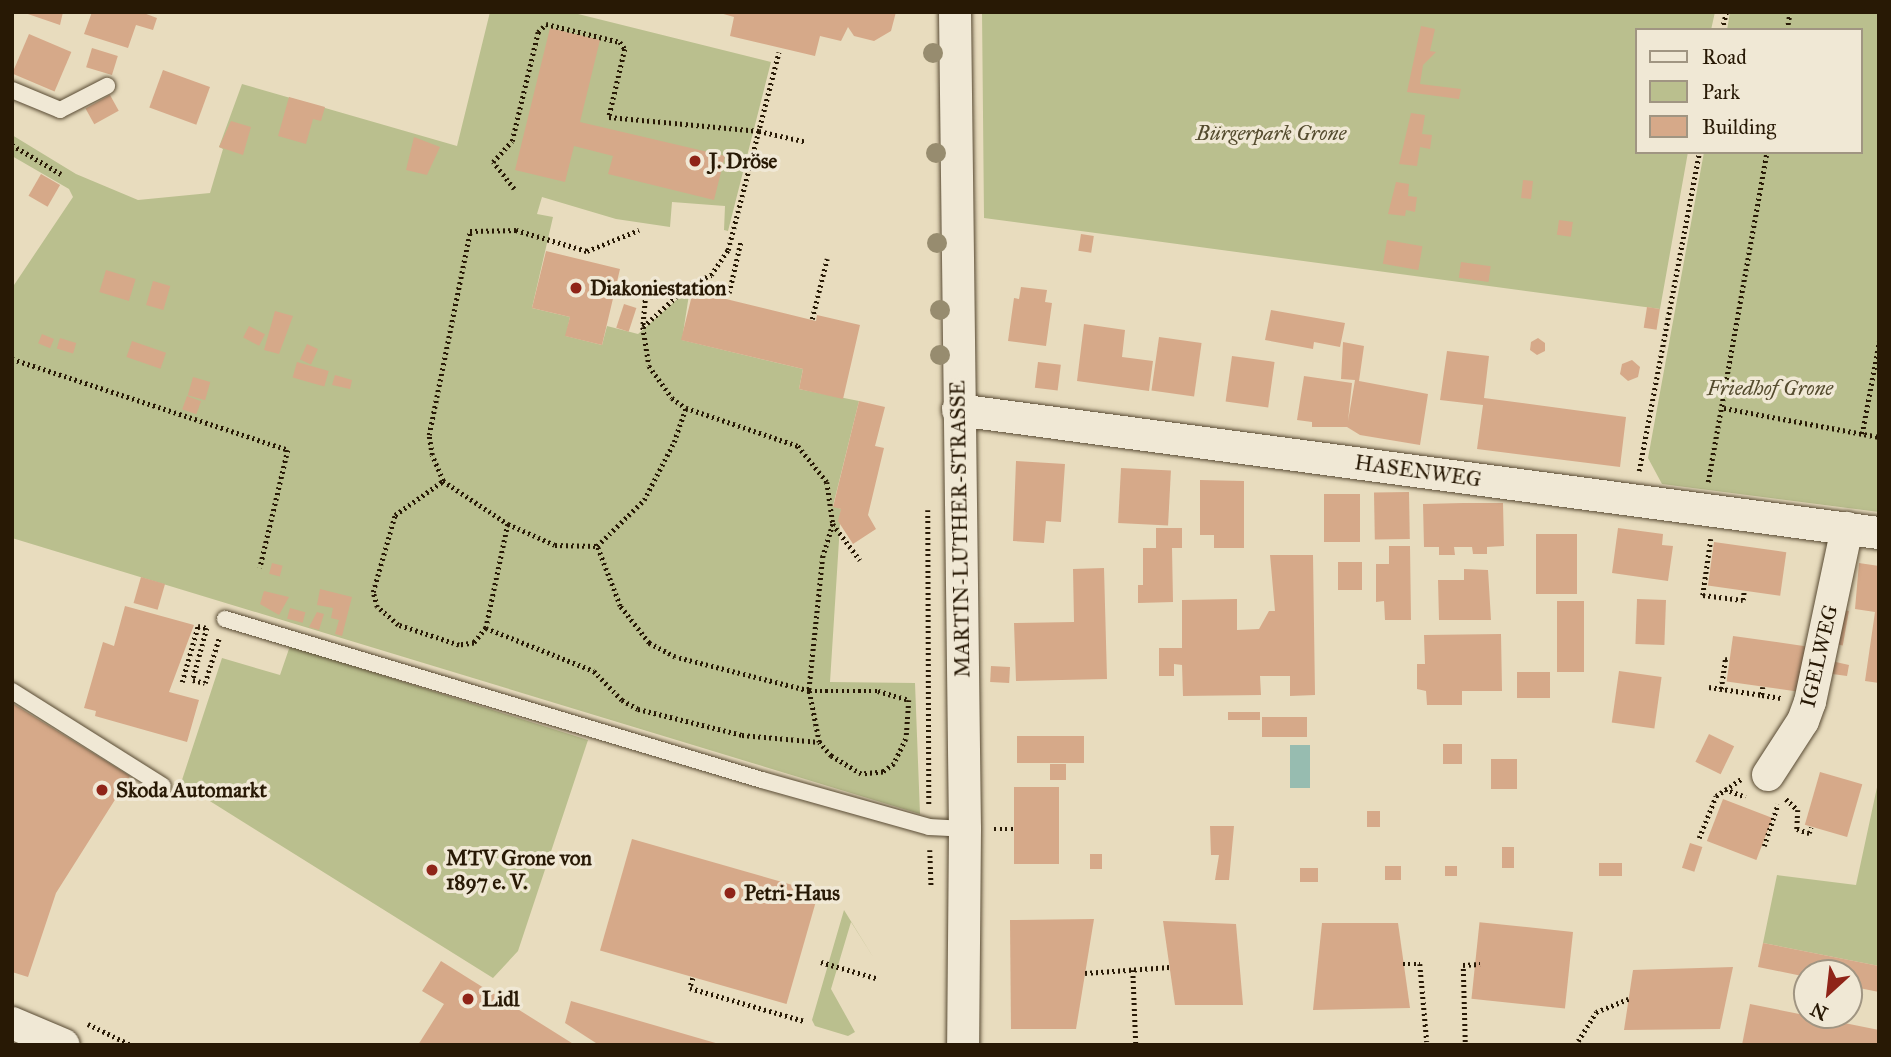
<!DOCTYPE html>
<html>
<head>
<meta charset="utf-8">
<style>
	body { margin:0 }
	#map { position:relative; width:1891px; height:1057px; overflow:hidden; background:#e8dcbe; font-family:"IM FELL Great Primer",serif }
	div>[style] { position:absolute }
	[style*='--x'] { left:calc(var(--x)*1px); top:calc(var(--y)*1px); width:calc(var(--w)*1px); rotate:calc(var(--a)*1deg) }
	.green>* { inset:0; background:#babf8e }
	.water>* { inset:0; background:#97bcb0; transform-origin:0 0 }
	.building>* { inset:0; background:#d6a989; transform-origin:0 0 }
	.path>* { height:4.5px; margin-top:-2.25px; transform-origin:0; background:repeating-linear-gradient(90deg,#281905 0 2px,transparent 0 5.5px) }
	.roads { filter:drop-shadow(0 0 2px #584a33) drop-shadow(0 0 2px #584a33) }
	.service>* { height:16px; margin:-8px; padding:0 8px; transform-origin:8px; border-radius:8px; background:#f0e8d5 }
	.minor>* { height:32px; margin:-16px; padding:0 16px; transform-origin:16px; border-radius:16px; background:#f0e8d5 }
	.trees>* { width:20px; height:20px; margin:-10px; border-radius:50%; background:#978c6f }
	.dots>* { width:19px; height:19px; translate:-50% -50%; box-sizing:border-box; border:4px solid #f0e8d5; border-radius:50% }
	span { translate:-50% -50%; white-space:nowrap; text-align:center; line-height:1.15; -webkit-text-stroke:7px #f0e8d5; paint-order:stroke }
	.park-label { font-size:21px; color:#544b2e; font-style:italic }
	.poi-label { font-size:21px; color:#281905; font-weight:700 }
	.left { translate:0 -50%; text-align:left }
	.street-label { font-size:21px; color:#281905 }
	.frame { position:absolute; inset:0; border:14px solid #281905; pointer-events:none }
	.legend { position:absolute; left:1635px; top:28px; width:228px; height:126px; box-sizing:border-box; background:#f0e8d5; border:2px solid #a09582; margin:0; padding:9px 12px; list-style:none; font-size:21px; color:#281905 }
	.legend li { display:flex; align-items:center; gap:14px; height:35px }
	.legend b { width:35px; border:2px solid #a09582 }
	.north { position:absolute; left:1793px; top:959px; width:70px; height:70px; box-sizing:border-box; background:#f0e8d5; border:2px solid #a09582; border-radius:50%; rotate:207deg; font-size:19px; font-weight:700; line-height:28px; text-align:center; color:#281905 }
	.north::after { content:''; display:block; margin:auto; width:24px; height:32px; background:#8f2418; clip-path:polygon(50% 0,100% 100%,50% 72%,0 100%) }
</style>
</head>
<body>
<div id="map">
	<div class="green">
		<i style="clip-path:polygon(490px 12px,570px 12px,771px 62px,728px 231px,724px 230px,725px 206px,672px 202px,670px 227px,616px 219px,542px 197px,537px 214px,553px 217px,532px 308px,570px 317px,566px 336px,602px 345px,607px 326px,638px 334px,690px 288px,682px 340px,803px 369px,799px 389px,859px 401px,833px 506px,841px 509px,830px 682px,915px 683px,920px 814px,12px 538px,12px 288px,73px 197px,69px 189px,12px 156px,12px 135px,76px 174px,138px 200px,210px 193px,223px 149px,219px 147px,242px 84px,457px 146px)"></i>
		<i style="clip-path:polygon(982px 12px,1715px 12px,1711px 30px,1637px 30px,1637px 152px,1688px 152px,1660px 309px,984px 218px)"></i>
		<i style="clip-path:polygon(1730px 12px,1879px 12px,1879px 512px,1662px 484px,1648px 458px,1704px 152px,1861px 152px,1861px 30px,1727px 30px)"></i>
		<i style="clip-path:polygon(290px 646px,588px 740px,518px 951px,493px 978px,181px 783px,222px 658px,280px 675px)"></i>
		<i style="clip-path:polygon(1879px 778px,1879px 966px,1763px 943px,1777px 875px,1856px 885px)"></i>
		<i style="clip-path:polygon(844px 910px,875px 960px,851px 922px,831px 989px,855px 1032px,848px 1036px,815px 1026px,812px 1020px)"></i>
	</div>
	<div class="water">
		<i style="left:1290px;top:745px;width:20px;height:43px"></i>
	</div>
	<div class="building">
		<i style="clip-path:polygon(22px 12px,63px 12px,60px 25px)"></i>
		<i style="clip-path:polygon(92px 12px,141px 12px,157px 18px,153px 30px,136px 25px,128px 48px,84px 34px)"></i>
		<i style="clip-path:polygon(896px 12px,891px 31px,874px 41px,854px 36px,848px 27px,841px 41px,820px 36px,815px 56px,730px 36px,734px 17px,720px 13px)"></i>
		<i style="clip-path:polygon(1421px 26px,1435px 29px,1430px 51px,1436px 52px,1423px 65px,1420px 84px,1461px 89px,1459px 99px,1407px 92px)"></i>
		<i style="clip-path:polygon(550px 28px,600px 40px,580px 122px,725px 156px,714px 200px,608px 174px,613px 156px,574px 146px,565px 182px,515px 170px)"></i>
		<i style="left:29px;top:34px;width:46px;height:43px;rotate:23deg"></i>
		<i style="left:92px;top:48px;width:27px;height:20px;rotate:17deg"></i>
		<i style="left:163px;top:70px;width:50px;height:40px;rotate:20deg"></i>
		<i style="left:110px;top:95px;width:18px;height:28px;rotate:61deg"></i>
		<i style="clip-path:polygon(289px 97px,325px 107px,321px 121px,313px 119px,306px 144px,278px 136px)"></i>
		<i style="clip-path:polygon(1411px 113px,1425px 115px,1422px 134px,1432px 135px,1430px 149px,1420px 147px,1417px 166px,1399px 164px)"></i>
		<i style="clip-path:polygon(231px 121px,251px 127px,243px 155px,219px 147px)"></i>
		<i style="clip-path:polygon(414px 137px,440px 147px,427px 175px,406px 170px)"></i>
		<i style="left:41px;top:174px;width:22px;height:25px;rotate:30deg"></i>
		<i style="left:1523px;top:180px;width:10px;height:18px;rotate:6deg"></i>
		<i style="clip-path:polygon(1396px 182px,1409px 184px,1408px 196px,1417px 197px,1415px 212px,1406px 210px,1405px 216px,1388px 214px)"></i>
		<i style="left:1559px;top:220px;width:14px;height:15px;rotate:8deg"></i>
		<i style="left:1081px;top:234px;width:13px;height:17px;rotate:9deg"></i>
		<i style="left:1387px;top:240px;width:36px;height:24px;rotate:10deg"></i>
		<i style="clip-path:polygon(546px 251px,620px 269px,602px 345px,565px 336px,570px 317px,532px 308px)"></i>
		<i style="left:1461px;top:262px;width:30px;height:16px;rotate:8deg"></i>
		<i style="left:106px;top:270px;width:31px;height:23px;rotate:17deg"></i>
		<i style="left:153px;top:281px;width:18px;height:25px;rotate:16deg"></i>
		<i style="clip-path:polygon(1021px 287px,1047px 290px,1045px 302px,1052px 303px,1046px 346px,1008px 341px,1014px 298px,1019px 299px)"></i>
		<i style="clip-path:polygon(693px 291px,816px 321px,817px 315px,860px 325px,843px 399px,799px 389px,803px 369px,681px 340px)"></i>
		<i style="left:624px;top:304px;width:13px;height:25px;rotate:18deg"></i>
		<i style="left:1647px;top:307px;width:13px;height:21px;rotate:9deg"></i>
		<i style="clip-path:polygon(1271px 310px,1345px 323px,1340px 347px,1314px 342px,1313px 349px,1265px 340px)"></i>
		<i style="clip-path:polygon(275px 311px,293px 316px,279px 354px,264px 350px)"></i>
		<i style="clip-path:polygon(1084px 324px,1125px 330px,1122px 357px,1153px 361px,1149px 391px,1077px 381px)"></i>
		<i style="left:249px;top:326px;width:18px;height:13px;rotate:27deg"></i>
		<i style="left:42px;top:334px;width:13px;height:10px;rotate:23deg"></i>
		<i style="left:1159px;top:337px;width:43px;height:54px;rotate:8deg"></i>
		<i style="left:60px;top:338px;width:17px;height:11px;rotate:17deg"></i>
		<i style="clip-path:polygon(1538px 338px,1545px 343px,1545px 351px,1537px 355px,1530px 350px,1531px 342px)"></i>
		<i style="left:132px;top:341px;width:36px;height:17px;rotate:19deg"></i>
		<i style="clip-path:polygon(1343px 342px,1364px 346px,1359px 381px,1428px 394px,1420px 445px,1360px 435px,1347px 427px,1312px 427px,1312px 422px,1297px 420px,1304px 376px,1352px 383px,1348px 421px,1355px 380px,1341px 379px)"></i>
		<i style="left:307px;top:344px;width:12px;height:17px;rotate:24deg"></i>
		<i style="clip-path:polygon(1447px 351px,1489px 356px,1484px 398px,1626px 417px,1620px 467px,1477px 449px,1483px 405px,1440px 400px)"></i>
		<i style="left:1232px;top:356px;width:43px;height:46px;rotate:8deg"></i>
		<i style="clip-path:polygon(1632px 360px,1640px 367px,1638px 377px,1628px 381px,1620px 374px,1622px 364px)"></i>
		<i style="left:297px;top:362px;width:33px;height:16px;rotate:16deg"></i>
		<i style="left:1038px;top:362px;width:23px;height:26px;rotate:7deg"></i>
		<i style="clip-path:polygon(335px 375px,352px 380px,350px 389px,332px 385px)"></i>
		<i style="left:193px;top:377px;width:18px;height:19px;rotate:16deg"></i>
		<i style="left:187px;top:396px;width:15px;height:14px;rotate:20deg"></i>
		<i style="clip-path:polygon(859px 401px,885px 407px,875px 446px,884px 448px,868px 515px,876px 529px,853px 544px,838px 521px,841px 509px,833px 507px)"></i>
		<i style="clip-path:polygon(1016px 461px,1065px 464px,1061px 522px,1046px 521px,1044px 543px,1013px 541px)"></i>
		<i style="left:1121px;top:468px;width:50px;height:55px;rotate:3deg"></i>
		<i style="clip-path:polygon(1200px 480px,1244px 481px,1244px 548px,1214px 548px,1214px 535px,1200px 535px)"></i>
		<i style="left:1409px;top:492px;width:47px;height:35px;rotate:89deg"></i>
		<i style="left:1324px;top:494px;width:36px;height:48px"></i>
		<i style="clip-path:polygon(1463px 503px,1503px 503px,1504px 546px,1487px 547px,1487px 554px,1473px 554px,1472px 547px,1454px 547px,1455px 555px,1439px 555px,1439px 547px,1424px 547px,1423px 504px)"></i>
		<i style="clip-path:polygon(1156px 528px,1182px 528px,1182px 548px,1172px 548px,1173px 602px,1138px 603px,1138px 585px,1143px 585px,1143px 548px,1156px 548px)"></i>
		<i style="clip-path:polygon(1618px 528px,1663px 534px,1662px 545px,1673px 546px,1668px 581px,1612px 573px)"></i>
		<i style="left:1536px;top:534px;width:41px;height:60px"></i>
		<i style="left:1714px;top:542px;width:73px;height:44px;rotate:8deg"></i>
		<i style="clip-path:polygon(1389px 546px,1410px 546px,1411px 620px,1385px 620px,1384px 601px,1376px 602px,1376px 564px,1389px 564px)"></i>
		<i style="clip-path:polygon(1270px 555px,1313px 555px,1315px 695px,1290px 696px,1290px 676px,1260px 676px,1261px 695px,1183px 696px,1182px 665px,1174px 664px,1174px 676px,1159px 676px,1159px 648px,1182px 648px,1182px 600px,1237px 599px,1237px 630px,1259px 629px,1269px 611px,1275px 611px)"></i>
		<i style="left:1338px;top:562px;width:24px;height:28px"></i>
		<i style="left:272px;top:563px;width:11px;height:11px;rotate:15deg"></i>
		<i style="clip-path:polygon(1859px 563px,1879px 566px,1879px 683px,1865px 681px,1875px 612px,1855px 609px)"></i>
		<i style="clip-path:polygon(1104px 568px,1107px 679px,1016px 681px,1014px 623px,1074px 622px,1073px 569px)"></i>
		<i style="clip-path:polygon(1464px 569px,1488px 570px,1491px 620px,1439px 620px,1438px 580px,1464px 580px)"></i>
		<i style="left:141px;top:577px;width:25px;height:27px;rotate:16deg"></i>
		<i style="clip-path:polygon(320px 589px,352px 597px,342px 636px,335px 634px,339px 620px,331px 618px,333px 608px,317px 605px)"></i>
		<i style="clip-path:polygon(264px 591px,289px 597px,279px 615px,260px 604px)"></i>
		<i style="left:1637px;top:599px;width:29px;height:45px;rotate:2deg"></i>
		<i style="left:1557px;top:601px;width:27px;height:71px"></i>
		<i style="clip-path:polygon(125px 606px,194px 625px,169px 692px,199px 700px,187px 742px,95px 716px,96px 711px,84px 708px,103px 642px,114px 646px)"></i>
		<i style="left:290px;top:608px;width:16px;height:11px;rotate:15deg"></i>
		<i style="left:1838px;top:609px;width:11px;height:35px;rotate:10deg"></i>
		<i style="clip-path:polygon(317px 612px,324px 614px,319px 630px,309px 627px)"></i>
		<i style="clip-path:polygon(1501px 634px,1502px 691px,1462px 691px,1462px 705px,1427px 705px,1426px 691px,1417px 689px,1417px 664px,1425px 664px,1424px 635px)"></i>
		<i style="left:1733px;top:636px;width:73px;height:46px;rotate:8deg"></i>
		<i style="clip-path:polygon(1827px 660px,1849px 665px,1847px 676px,1825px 673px)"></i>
		<i style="left:991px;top:666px;width:19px;height:16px;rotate:3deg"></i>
		<i style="left:1619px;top:671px;width:43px;height:52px;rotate:8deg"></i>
		<i style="left:1517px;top:672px;width:33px;height:26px"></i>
		<i style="clip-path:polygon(12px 703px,130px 776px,56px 893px,28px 977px,12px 972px)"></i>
		<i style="left:1228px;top:712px;width:32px;height:8px"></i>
		<i style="left:1262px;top:717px;width:45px;height:20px"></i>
		<i style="left:1709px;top:734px;width:28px;height:31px;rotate:26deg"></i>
		<i style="left:1017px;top:736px;width:67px;height:27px"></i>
		<i style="left:1443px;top:744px;width:19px;height:20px"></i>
		<i style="left:1491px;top:759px;width:26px;height:30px"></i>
		<i style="left:1050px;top:764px;width:16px;height:16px"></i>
		<i style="left:1820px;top:772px;width:44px;height:55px;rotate:16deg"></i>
		<i style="left:1014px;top:787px;width:45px;height:77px"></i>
		<i style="left:1723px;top:799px;width:53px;height:45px;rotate:21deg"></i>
		<i style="left:1367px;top:811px;width:13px;height:16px"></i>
		<i style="clip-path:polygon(1210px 826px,1234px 826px,1229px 880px,1215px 880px,1219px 855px,1211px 855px)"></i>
		<i style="left:632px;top:839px;width:194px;height:116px;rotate:16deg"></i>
		<i style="left:1690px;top:843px;width:13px;height:26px;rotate:18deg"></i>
		<i style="left:1502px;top:847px;width:12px;height:21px"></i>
		<i style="left:1090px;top:854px;width:12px;height:15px"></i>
		<i style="left:1622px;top:863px;width:13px;height:23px;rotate:90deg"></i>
		<i style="left:1385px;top:866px;width:16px;height:14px"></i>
		<i style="left:1445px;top:866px;width:12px;height:10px"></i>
		<i style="left:1300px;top:868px;width:18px;height:14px"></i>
		<i style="clip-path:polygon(1094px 919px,1076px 1029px,1011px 1029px,1010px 920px)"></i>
		<i style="clip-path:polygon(1163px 921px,1236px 924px,1243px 1005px,1175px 1005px)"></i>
		<i style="clip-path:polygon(1322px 923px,1398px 923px,1410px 1008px,1313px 1010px)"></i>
		<i style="left:1573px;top:932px;width:77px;height:94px;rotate:96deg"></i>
		<i style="clip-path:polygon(1763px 943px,1879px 966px,1879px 992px,1849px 986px,1849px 973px,1807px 973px,1807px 977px,1758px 967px)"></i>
		<i style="clip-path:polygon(441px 961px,575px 1045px,418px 1045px,444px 1004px,422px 991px)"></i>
		<i style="clip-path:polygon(1733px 967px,1720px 1029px,1624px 1030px,1633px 970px)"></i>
		<i style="clip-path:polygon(571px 1001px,719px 1044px,719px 1045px,599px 1045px,565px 1023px)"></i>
		<i style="clip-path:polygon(1750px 1004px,1879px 1030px,1879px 1045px,1742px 1045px)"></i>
	</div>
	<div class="path">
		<i style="--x:1722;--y:30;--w:18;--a:-77"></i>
		<i style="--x:1787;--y:30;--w:18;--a:-81"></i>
		<i style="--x:12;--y:145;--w:57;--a:30.6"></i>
		<i style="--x:514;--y:189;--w:34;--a:-128"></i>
		<i style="--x:493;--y:162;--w:28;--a:-48"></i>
		<i style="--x:512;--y:141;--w:112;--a:-76.6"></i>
		<i style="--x:538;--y:32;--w:11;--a:-45"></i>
		<i style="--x:546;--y:24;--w:76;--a:13.7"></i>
		<i style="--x:620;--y:42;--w:9;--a:54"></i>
		<i style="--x:625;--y:49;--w:70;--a:103.2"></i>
		<i style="--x:609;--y:117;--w:151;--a:5.3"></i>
		<i style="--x:759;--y:131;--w:49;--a:12.9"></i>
		<i style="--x:647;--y:284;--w:43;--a:95.3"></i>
		<i style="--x:643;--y:327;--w:39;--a:81"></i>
		<i style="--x:649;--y:366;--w:39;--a:54"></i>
		<i style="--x:672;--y:398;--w:17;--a:36"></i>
		<i style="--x:691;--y:284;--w:39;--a:13"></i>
		<i style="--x:729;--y:293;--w:54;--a:-77.2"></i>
		<i style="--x:812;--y:319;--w:62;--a:-76"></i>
		<i style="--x:643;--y:327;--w:64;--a:-42.5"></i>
		<i style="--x:690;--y:284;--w:23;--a:-23"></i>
		<i style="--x:711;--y:275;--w:30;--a:-56"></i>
		<i style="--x:728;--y:250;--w:204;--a:-75.6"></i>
		<i style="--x:12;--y:359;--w:291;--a:18.2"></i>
		<i style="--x:288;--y:450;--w:121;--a:103.3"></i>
		<i style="--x:1724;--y:408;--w:158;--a:10.6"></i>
		<i style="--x:1862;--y:434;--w:94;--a:-79.5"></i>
		<i style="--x:1639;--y:471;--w:325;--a:-79.3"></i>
		<i style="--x:443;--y:481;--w:78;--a:33.5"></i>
		<i style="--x:508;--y:524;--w:106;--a:101.9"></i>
		<i style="--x:486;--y:628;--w:19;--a:129"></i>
		<i style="--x:474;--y:643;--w:15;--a:172"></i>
		<i style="--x:459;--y:645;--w:64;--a:-161.8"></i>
		<i style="--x:398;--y:625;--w:28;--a:-139"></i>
		<i style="--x:377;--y:607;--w:16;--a:-105"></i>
		<i style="--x:373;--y:592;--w:80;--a:-74.1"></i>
		<i style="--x:395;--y:515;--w:59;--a:-35.3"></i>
		<i style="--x:443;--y:481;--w:28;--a:-113"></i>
		<i style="--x:432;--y:455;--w:20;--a:-99"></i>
		<i style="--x:429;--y:435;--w:208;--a:-78.6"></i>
		<i style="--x:470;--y:231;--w:46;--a:-1.2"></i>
		<i style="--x:516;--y:230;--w:74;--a:16.5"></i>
		<i style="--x:587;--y:251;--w:56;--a:-22"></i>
		<i style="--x:1708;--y:482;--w:335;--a:-79.9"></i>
		<i style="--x:928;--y:510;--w:296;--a:89.8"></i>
		<i style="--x:508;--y:524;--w:51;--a:24.1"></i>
		<i style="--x:555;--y:545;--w:42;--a:1.4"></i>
		<i style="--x:833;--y:524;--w:34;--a:107"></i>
		<i style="--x:823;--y:556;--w:136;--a:95.9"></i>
		<i style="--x:809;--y:691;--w:138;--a:-165.8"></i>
		<i style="--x:675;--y:657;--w:30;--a:-152"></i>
		<i style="--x:649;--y:643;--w:47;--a:-128.1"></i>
		<i style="--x:620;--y:606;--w:64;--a:-111"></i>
		<i style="--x:597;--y:546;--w:66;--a:-44.4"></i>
		<i style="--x:644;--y:500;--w:65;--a:-62.7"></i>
		<i style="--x:674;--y:442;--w:36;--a:-71"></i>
		<i style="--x:686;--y:408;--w:118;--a:18.7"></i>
		<i style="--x:798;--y:446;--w:46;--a:51.1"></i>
		<i style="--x:827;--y:482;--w:42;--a:81.9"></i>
		<i style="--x:833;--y:524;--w:45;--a:53.1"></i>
		<i style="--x:1711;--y:539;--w:57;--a:98.1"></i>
		<i style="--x:1703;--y:595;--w:40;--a:7.1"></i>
		<i style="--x:1743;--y:600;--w:9;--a:-84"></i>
		<i style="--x:486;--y:628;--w:116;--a:21.7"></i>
		<i style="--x:594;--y:671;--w:40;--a:46"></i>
		<i style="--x:622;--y:700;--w:18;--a:29"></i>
		<i style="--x:638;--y:709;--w:107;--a:14"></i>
		<i style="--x:742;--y:735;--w:77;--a:5.2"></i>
		<i style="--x:182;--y:682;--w:58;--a:-74.1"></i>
		<i style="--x:198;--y:626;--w:9;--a:13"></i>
		<i style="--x:207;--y:628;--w:54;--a:105.1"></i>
		<i style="--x:193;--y:680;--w:12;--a:14"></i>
		<i style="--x:205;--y:683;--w:47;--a:-72.7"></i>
		<i style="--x:1709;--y:687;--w:54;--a:8.6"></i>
		<i style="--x:1763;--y:687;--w:8;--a:97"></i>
		<i style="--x:1762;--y:695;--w:20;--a:9"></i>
		<i style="--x:1721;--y:689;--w:30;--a:-82"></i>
		<i style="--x:1725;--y:659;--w:5;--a:11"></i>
		<i style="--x:809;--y:691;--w:69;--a:0"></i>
		<i style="--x:878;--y:691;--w:32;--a:16"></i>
		<i style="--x:909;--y:700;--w:39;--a:94"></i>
		<i style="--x:906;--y:739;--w:28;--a:116"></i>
		<i style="--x:894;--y:764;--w:14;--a:144"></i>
		<i style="--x:883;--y:772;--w:22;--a:175"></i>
		<i style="--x:861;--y:774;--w:35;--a:-149"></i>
		<i style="--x:831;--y:756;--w:18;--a:-131"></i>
		<i style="--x:819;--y:742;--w:52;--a:-101.1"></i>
		<i style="--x:1725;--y:789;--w:22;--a:21"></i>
		<i style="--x:1786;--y:799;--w:16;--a:43"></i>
		<i style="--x:1798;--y:810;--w:19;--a:93"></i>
		<i style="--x:1797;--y:829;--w:13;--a:18"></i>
		<i style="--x:1809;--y:833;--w:6;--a:-72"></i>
		<i style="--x:994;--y:829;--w:20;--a:0"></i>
		<i style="--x:1699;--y:838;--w:45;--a:-68"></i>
		<i style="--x:1716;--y:796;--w:30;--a:-34"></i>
		<i style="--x:1764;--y:846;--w:44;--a:-71.6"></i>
		<i style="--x:930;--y:850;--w:36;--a:88"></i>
		<i style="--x:821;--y:962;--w:60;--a:16.3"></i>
		<i style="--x:1403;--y:964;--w:17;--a:0"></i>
		<i style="--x:1420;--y:964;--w:78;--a:84.9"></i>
		<i style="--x:1133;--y:970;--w:75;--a:87.7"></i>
		<i style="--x:1085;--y:973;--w:85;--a:-4"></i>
		<i style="--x:693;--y:978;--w:10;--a:107"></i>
		<i style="--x:690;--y:988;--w:119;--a:16.1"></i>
		<i style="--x:88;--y:1024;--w:48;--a:26"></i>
		<i style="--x:1578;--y:1041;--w:34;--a:-58"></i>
		<i style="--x:1596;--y:1012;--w:35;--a:-22"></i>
		<i style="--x:1465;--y:1042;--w:77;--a:-91.5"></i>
		<i style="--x:1463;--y:965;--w:17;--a:-3"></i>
	</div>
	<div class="roads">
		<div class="service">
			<i style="--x:12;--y:90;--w:52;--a:22.6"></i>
			<i style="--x:60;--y:110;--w:53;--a:-27.1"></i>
			<i style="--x:225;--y:619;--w:561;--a:16.69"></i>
			<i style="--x:762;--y:780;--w:173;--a:15.7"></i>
			<i style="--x:929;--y:827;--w:36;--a:3"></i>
			<i style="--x:12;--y:691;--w:178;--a:32.2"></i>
		</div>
		<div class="minor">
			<i style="--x:955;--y:12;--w:817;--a:89.3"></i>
			<i style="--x:965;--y:829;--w:216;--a:90.5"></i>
			<i style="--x:958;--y:410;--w:929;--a:7.61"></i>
			<i style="--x:1768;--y:775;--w:64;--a:-57.1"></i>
			<i style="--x:1803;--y:721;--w:20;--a:-70"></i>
			<i style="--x:1810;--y:702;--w:178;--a:-78"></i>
			<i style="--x:12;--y:1023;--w:56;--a:22.9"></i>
		</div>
	</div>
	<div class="trees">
		<i style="left:933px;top:53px"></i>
		<i style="left:936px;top:153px"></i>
		<i style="left:937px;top:243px"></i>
		<i style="left:940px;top:310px"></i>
		<i style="left:940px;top:355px"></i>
	</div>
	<div class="dots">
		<i style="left:695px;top:161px;background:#8f2418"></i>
		<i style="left:576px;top:288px;background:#8f2418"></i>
		<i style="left:102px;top:790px;background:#8f2418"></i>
		<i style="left:432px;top:870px;background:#8f2418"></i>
		<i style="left:730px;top:893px;background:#8f2418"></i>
		<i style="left:468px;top:999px;background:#8f2418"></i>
	</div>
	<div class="park-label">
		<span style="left:1271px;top:133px">Bürgerpark Grone</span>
		<span style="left:1770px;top:388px">Friedhof Grone</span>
	</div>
	<div class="poi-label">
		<span class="left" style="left:709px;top:161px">J. Dröse</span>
		<span class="left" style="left:590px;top:288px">Diakoniestation</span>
		<span class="left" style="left:116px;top:790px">Skoda Automarkt</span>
		<span class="left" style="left:446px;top:870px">MTV Grone von<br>1897 e. V.</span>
		<span class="left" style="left:744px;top:893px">Petri-Haus</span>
		<span class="left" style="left:482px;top:999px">Lidl</span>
	</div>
	<div class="street-label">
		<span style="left:1418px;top:471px;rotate:8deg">HASENWEG</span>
		<span style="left:960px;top:529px;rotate:-91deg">MARTIN-LUTHER-STRASSE</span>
		<span style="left:1819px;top:656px;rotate:-77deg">IGELWEG</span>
	</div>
	<div class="frame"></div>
	<ul class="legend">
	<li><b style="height:9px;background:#f0e8d5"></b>Road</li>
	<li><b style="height:19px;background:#babf8e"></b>Park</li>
	<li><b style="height:19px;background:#d6a989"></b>Building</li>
	</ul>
	<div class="north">N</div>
</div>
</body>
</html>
